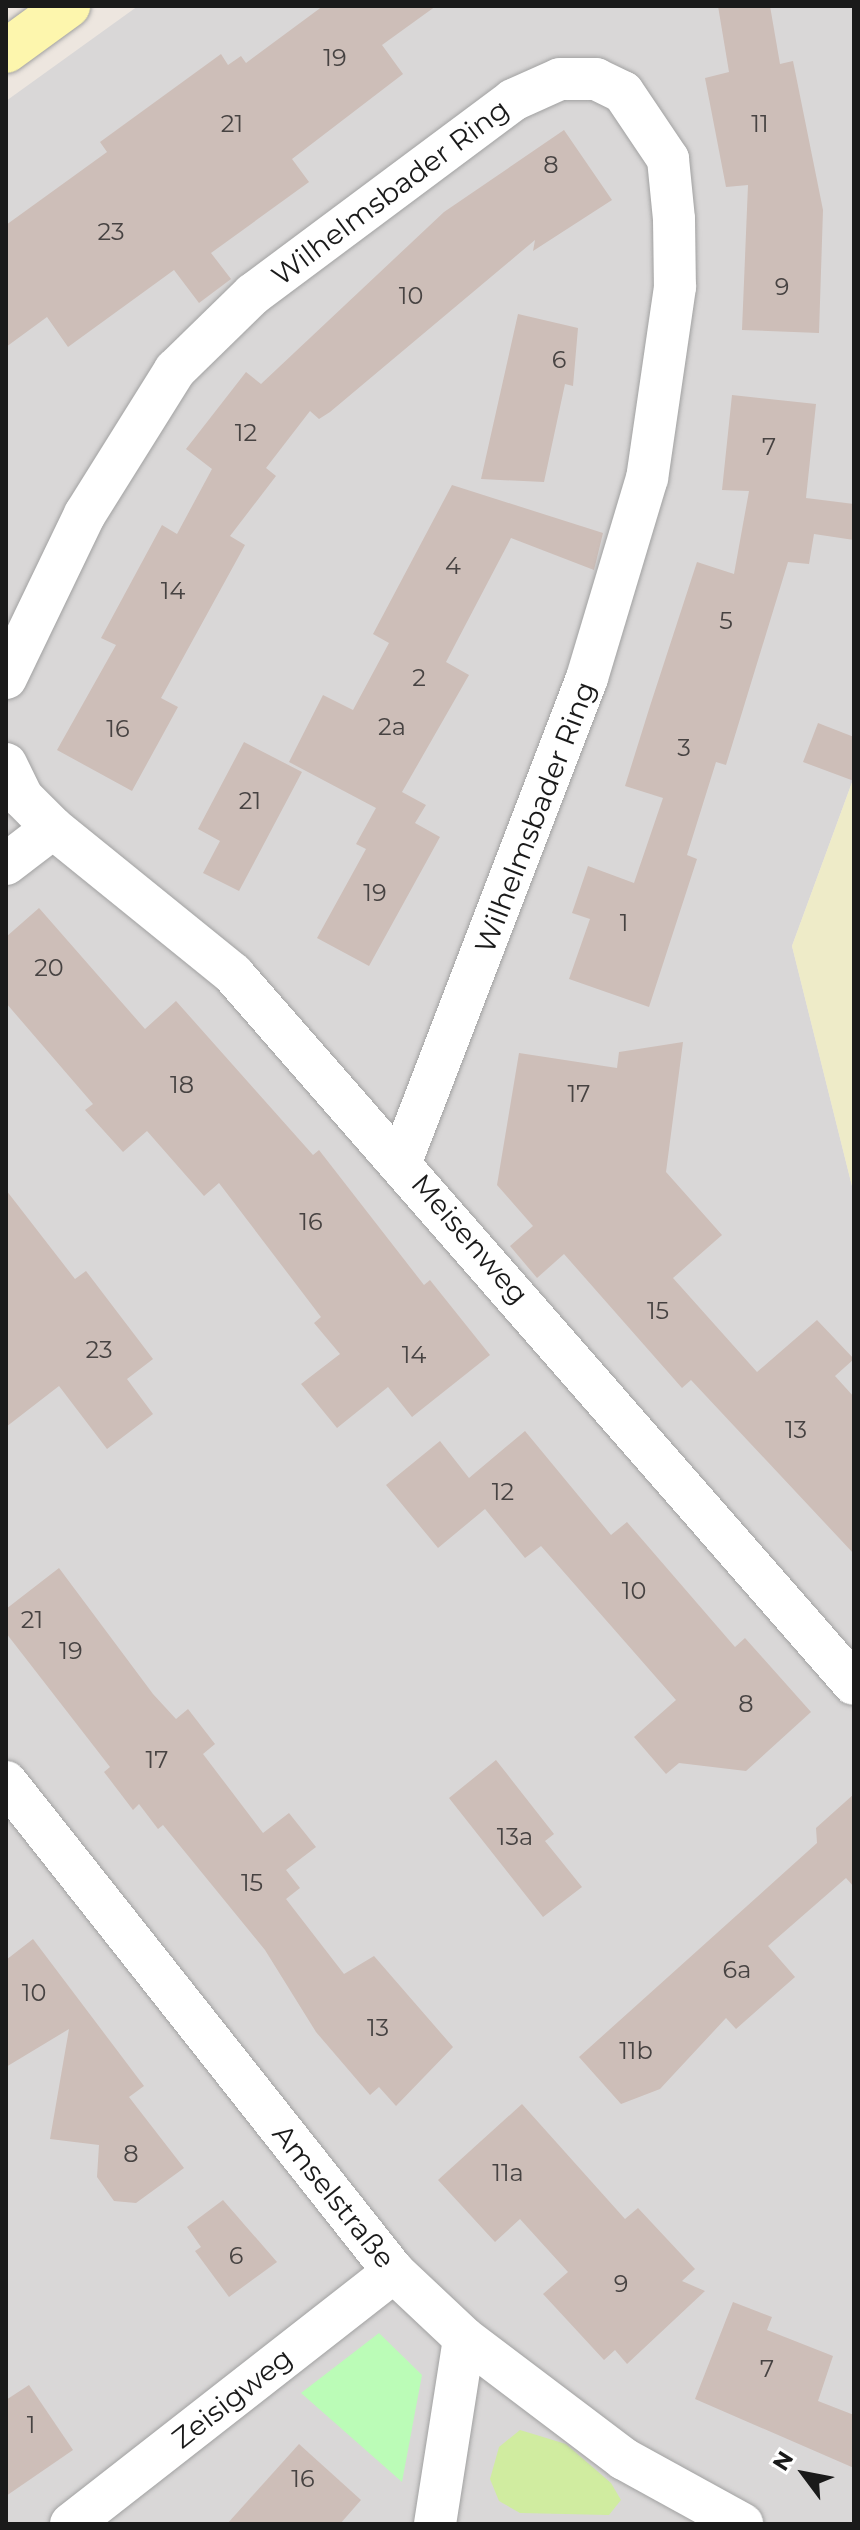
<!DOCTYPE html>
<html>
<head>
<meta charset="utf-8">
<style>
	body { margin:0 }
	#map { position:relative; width:860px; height:2530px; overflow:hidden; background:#ede6df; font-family:Montserrat,sans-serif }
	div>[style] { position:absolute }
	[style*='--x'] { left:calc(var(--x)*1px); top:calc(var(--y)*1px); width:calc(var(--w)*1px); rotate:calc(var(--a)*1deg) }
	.residential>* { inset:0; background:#d9d7d7 }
	.farmland>* { inset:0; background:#eeebc8 }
	.grass>* { inset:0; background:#d0eca0 }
	.park>* { inset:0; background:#bbfcb7 }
	.building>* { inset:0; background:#cdbeb8 }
	.roads { filter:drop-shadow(0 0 2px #a1a1a1) drop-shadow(0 0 2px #a1a1a1) }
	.street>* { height:42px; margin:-21px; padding:0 21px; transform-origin:21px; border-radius:21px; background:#fff }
	.secondary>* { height:44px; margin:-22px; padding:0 22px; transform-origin:22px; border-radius:22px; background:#fdf6ad }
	span { translate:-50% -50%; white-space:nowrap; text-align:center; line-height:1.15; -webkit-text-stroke:8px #fff; paint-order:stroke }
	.number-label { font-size:24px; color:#474342 }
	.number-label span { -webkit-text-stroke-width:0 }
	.street-label { font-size:28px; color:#1a1a1a }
	.frame { position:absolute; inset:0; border:8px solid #1a1a1a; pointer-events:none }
	.north { position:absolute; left:764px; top:2434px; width:80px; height:80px; -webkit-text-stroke:6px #fff; paint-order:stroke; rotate:302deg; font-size:22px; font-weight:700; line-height:32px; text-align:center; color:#1a1a1a }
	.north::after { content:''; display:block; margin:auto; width:28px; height:36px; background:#1a1a1a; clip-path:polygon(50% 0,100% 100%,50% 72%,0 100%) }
</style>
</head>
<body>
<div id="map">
	<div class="residential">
		<i style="clip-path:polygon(138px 6px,854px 6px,854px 777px,792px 946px,854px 1194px,854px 2524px,6px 2524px,6px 101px)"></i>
	</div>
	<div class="farmland">
		<i style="clip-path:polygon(854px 777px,854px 1194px,792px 946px)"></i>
	</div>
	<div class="grass">
		<i style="clip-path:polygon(520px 2430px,566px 2444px,611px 2483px,621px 2500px,609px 2515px,520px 2513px,499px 2501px,490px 2479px,499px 2447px)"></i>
	</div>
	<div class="park">
		<i style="clip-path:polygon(379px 2333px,422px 2375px,402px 2482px,301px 2393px)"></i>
	</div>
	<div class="building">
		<i style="clip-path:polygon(323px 6px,436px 6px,382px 45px,403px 74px,292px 159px,309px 182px,211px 253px,231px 279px,199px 303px,174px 270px,68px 347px,47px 317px,6px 347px,6px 225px,107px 152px,100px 142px,221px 54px,228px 65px,241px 56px,246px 63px)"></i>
		<i style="clip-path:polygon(718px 6px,770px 6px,780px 64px,793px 61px,823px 210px,819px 333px,742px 330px,748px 185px,726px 187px,705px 78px,729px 72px)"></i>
		<i style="clip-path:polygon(564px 130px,612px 200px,533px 251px,535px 240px,330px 412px,319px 419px,310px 411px,266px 468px,276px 476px,230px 536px,245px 545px,161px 698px,178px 707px,132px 791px,57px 750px,116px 645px,101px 638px,162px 525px,177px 534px,212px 469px,186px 449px,246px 372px,261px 384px,444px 212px)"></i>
		<i style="clip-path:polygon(518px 314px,578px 328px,573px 386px,565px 384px,544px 482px,481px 479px)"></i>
		<i style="clip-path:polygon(732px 395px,816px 404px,806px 498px,854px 504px,854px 540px,814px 534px,809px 564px,788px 562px,726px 765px,716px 762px,687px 855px,697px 859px,649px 1007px,569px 979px,590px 919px,572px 913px,588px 866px,634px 883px,663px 798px,625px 786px,650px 706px,697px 562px,734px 574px,749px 491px,722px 490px)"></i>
		<i style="clip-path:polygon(452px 485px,603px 533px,594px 570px,511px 538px,446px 662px,469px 675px,402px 792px,426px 805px,415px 823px,440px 837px,369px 966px,317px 938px,366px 849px,356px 844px,376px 808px,289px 762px,323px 695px,353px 710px,389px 643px,373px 634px)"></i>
		<i style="clip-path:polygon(818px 723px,854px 737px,854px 781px,803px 762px)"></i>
		<i style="clip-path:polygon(244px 742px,302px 772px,239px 891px,203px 873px,220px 841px,198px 829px)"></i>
		<i style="clip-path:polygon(39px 908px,145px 1029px,176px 1001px,313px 1155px,319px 1150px,424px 1285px,430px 1280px,490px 1355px,412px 1417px,388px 1387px,337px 1428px,301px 1384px,340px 1354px,314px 1323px,321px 1317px,219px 1183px,204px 1196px,147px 1131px,123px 1152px,85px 1110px,93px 1104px,6px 1003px,6px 937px)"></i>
		<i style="clip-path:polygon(683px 1042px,666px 1172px,722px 1235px,673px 1278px,757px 1372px,817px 1320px,854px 1359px,835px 1376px,854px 1397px,854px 1554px,691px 1380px,682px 1388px,564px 1254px,537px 1278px,510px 1246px,533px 1226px,497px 1185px,519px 1053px,617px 1068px,619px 1052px)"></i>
		<i style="clip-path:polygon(6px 1190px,75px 1279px,86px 1271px,153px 1359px,127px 1379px,153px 1414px,107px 1449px,59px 1386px,6px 1427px)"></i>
		<i style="clip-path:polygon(525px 1431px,611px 1535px,627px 1522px,735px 1647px,745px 1638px,811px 1712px,746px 1771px,679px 1763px,666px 1774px,634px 1737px,676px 1700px,541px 1546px,525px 1558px,485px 1509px,438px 1548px,386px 1485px,440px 1441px,469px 1478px)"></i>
		<i style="clip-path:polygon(59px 1568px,153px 1694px,176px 1719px,188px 1709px,215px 1744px,203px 1754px,263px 1833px,289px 1813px,316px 1847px,286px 1870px,300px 1888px,286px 1899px,344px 1974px,374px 1956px,453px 2047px,396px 2106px,379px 2087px,370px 2095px,316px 2032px,265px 1950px,163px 1825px,158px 1829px,139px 1804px,133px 1810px,104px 1772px,110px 1767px,6px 1633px,6px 1609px)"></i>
		<i style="clip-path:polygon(496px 1760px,554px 1834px,545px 1841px,582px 1887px,543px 1917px,449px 1798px)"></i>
		<i style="clip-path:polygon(854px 1794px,854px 1887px,846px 1878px,768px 1946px,795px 1977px,736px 2029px,726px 2018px,660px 2089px,621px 2104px,579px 2057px,817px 1843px,816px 1828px)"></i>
		<i style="clip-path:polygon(33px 1939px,144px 2086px,129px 2097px,184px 2168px,136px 2203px,114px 2201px,97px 2177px,99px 2145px,50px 2139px,69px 2029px,6px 2067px,6px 1960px)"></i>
		<i style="clip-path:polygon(522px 2104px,625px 2219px,638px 2208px,695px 2269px,682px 2281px,705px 2291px,627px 2364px,615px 2350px,604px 2360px,543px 2294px,568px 2272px,520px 2219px,495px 2242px,438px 2180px)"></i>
		<i style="clip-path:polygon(223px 2200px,277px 2262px,229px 2297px,195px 2251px,201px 2247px,187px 2227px)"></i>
		<i style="clip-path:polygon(733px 2302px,772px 2317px,767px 2330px,833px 2356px,818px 2401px,854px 2415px,854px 2468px,695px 2399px)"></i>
		<i style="clip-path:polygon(29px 2385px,73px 2450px,6px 2496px,6px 2400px)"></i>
		<i style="clip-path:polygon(299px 2444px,361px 2500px,340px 2524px,227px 2524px)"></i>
	</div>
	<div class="roads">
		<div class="street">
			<i style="--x:6;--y:678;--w:182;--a:-64.3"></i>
			<i style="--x:85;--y:514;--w:170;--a:-58"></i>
			<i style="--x:175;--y:370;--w:109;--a:-44.3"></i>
			<i style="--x:253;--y:294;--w:324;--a:-36.7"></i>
			<i style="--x:513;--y:100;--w:51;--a:-24.1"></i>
			<i style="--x:560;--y:79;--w:36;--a:0"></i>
			<i style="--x:596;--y:79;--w:30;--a:26"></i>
			<i style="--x:623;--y:92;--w:81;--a:56.1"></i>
			<i style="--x:668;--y:159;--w:60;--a:84.3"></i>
			<i style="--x:674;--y:219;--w:68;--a:89.2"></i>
			<i style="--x:675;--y:287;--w:193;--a:98.3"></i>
			<i style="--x:647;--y:478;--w:209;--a:106.7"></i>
			<i style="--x:587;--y:678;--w:515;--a:111.04"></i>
			<i style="--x:6;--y:764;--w:37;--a:64"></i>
			<i style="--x:22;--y:797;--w:44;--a:45"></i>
			<i style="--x:53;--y:828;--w:59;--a:142.5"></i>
			<i style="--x:53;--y:828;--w:232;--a:39"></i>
			<i style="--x:233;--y:974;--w:943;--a:48.83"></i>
			<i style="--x:6;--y:1782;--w:625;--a:51.63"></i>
			<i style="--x:394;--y:2272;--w:96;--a:43.3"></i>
			<i style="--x:464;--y:2338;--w:201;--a:37.1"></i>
			<i style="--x:624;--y:2459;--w:135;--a:28.8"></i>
			<i style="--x:71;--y:2524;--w:410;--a:-38"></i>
			<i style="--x:435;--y:2524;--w:188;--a:-81.1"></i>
		</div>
		<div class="secondary">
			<i style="--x:6;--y:51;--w:77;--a:-36"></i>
		</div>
	</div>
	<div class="number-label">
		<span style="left:335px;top:58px">19</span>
		<span style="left:232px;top:124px">21</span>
		<span style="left:760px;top:124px">11</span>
		<span style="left:551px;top:165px">8</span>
		<span style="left:111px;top:232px">23</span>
		<span style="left:782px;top:287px">9</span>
		<span style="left:411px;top:296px">10</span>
		<span style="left:559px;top:360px">6</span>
		<span style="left:246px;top:433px">12</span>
		<span style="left:769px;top:447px">7</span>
		<span style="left:453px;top:566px">4</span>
		<span style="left:173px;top:591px">14</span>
		<span style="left:726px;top:621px">5</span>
		<span style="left:419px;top:678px">2</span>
		<span style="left:392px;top:727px">2a</span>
		<span style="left:118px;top:729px">16</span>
		<span style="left:684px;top:748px">3</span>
		<span style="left:250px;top:801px">21</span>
		<span style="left:375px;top:893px">19</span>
		<span style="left:624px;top:923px">1</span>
		<span style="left:49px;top:968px">20</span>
		<span style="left:182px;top:1085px">18</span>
		<span style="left:579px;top:1094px">17</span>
		<span style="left:311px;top:1222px">16</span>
		<span style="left:658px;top:1311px">15</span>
		<span style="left:99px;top:1350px">23</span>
		<span style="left:414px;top:1355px">14</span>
		<span style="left:796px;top:1430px">13</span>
		<span style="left:503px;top:1492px">12</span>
		<span style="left:634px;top:1591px">10</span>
		<span style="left:32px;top:1620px">21</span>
		<span style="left:71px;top:1651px">19</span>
		<span style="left:746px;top:1704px">8</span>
		<span style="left:157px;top:1760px">17</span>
		<span style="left:515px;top:1837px">13a</span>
		<span style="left:252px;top:1883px">15</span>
		<span style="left:737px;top:1970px">6a</span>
		<span style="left:34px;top:1993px">10</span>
		<span style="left:378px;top:2028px">13</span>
		<span style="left:636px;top:2051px">11b</span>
		<span style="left:131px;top:2154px">8</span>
		<span style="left:508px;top:2173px">11a</span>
		<span style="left:236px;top:2256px">6</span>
		<span style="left:621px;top:2284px">9</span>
		<span style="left:767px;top:2369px">7</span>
		<span style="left:31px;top:2425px">1</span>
		<span style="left:303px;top:2479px">16</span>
	</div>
	<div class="street-label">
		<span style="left:390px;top:192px;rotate:-37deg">Wilhelmsbader Ring</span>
		<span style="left:535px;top:817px;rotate:-69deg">Wilhelmsbader Ring</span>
		<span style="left:470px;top:1239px;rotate:49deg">Meisenweg</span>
		<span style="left:334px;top:2196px;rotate:51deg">Amselstraße</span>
		<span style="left:232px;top:2398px;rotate:-38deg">Zeisigweg</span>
	</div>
	<div class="frame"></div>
	<div class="north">N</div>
</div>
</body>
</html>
